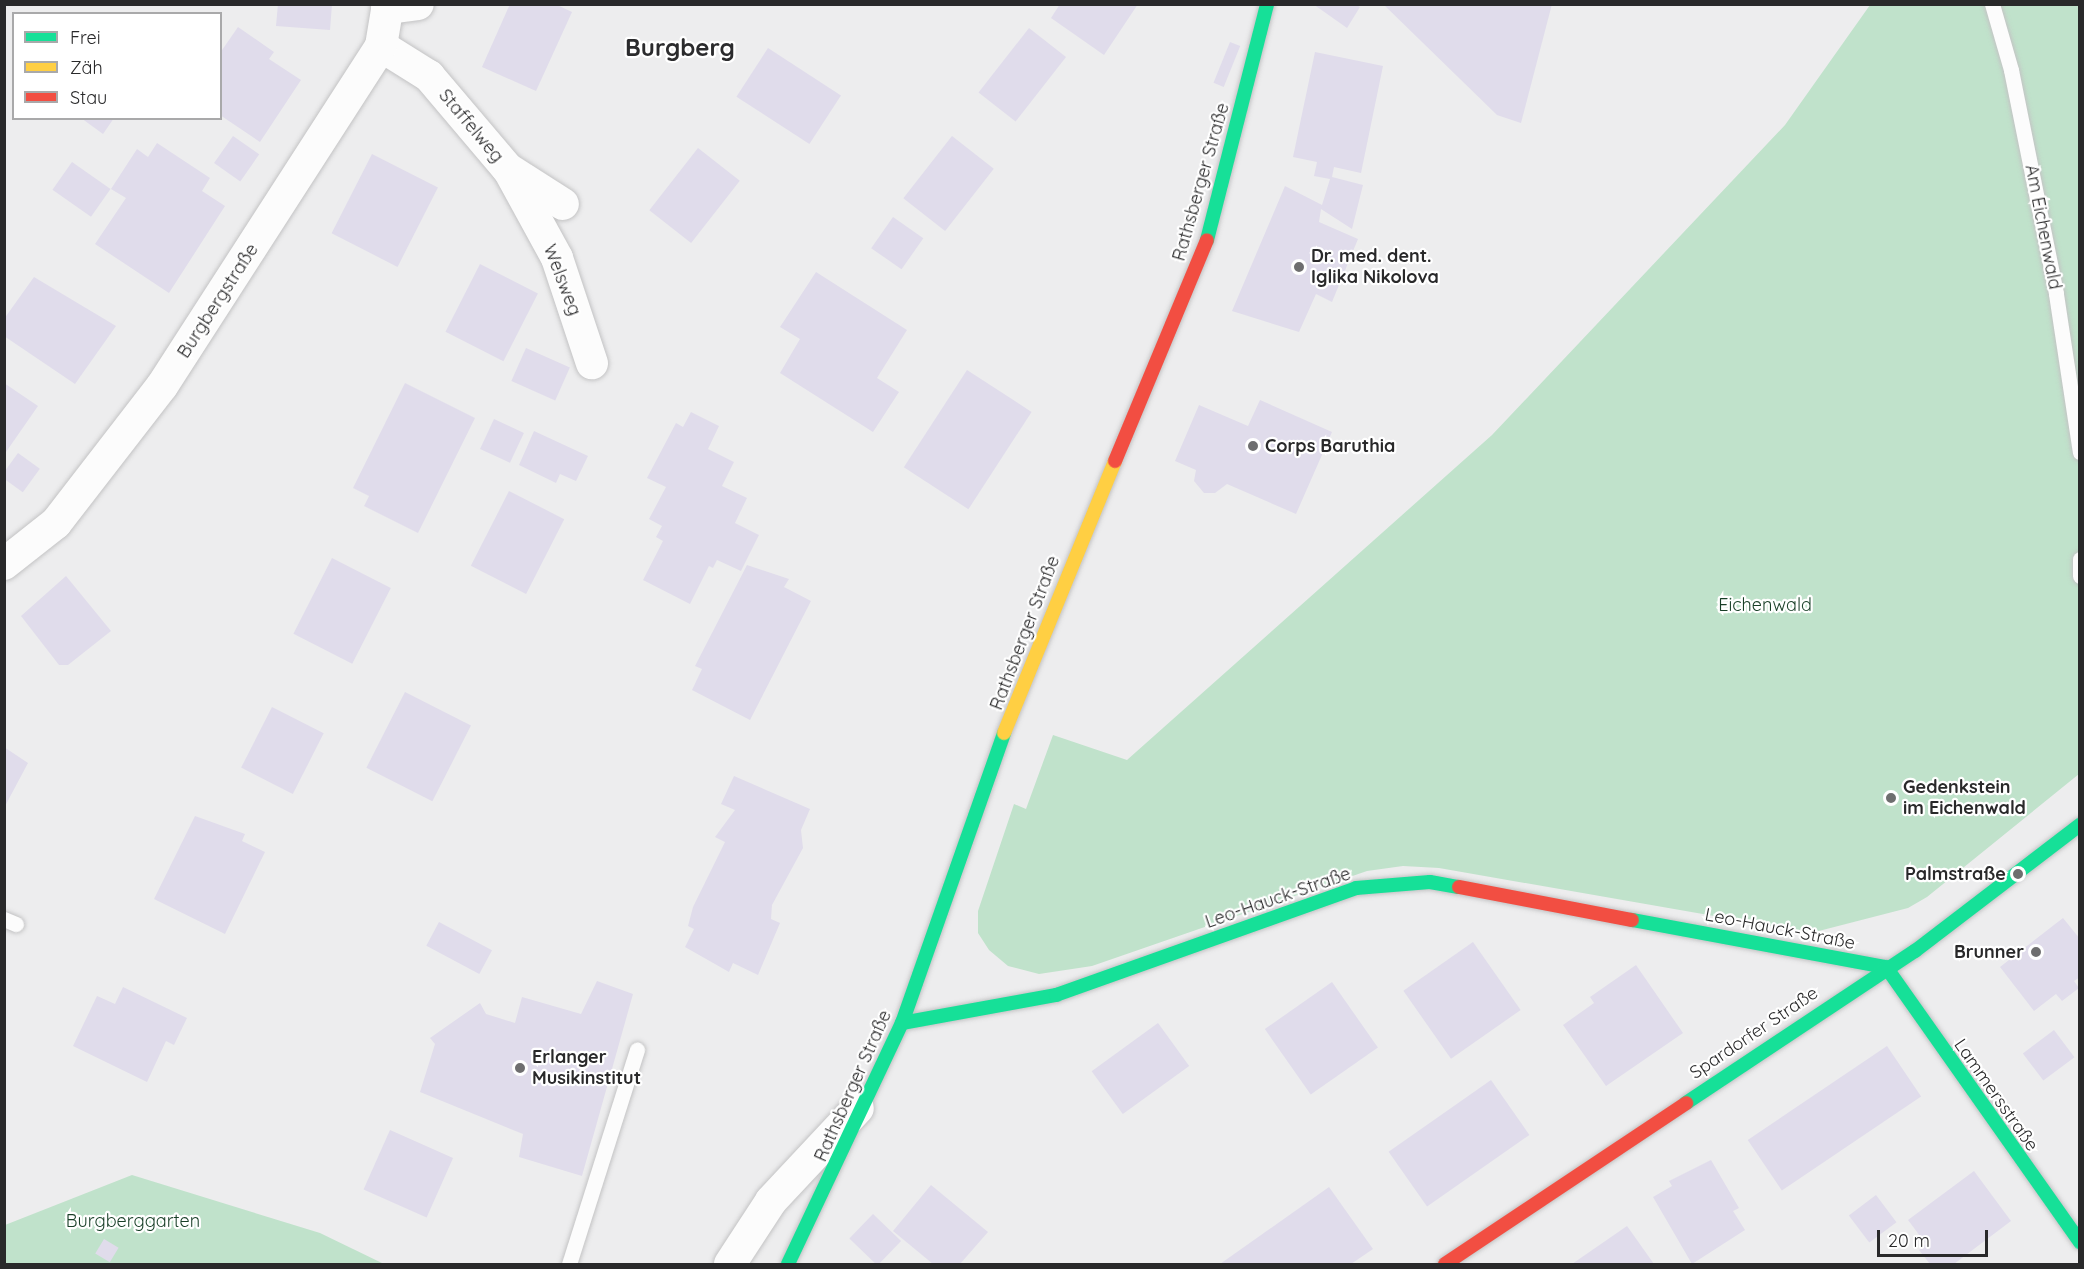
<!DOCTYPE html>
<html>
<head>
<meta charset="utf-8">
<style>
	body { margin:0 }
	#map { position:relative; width:2084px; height:1269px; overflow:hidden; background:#ededee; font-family:Quicksand,sans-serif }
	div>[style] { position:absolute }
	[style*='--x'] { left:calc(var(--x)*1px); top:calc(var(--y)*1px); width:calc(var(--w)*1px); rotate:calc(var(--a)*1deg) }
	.green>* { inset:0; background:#c0e2cb }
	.building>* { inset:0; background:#e0dceb; transform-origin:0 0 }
	.roads { filter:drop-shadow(0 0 2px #c3c3c4) drop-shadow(0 0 2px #c3c3c4) }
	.lane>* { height:15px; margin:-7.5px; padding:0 7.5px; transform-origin:7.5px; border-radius:7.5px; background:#fcfcfc }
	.street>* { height:32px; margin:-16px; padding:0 16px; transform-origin:16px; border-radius:16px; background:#fcfcfc }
	.fast>* { height:14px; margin:-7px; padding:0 7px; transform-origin:7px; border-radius:7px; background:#16e098 }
	.slow>* { height:14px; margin:-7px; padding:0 7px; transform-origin:7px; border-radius:7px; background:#ffcf43 }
	.jam>* { height:14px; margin:-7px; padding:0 7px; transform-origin:7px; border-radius:7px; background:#f24e42 }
	.dots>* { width:16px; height:16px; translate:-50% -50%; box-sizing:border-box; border:3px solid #fff; border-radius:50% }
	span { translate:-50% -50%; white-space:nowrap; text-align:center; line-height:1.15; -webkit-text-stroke:4.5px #fff; paint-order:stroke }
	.street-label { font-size:18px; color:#29292a }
	.poi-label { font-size:18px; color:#29292a; font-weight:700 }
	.left { translate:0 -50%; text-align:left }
	.right { translate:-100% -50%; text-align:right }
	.park-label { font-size:18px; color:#183f27 }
	.district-label { font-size:24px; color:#2b2b2d; font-weight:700 }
	.frame { position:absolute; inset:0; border:6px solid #29292a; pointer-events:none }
	.legend { position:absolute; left:12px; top:12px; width:210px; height:108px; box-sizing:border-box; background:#fff; border:2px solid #a9a9aa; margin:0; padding:8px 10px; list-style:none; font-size:18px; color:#29292a }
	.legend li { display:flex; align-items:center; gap:12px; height:30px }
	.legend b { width:30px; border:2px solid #a9a9aa }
	.scale { position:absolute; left:1877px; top:1230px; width:111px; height:27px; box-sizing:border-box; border:3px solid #29292a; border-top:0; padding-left:8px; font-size:18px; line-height:21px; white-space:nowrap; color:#29292a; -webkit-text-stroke:4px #fff; paint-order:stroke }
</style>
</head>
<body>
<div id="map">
	<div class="green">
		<i style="clip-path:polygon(1870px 5px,2079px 5px,2079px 774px,1927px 897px,1908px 908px,1811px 933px,1439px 868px,1403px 866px,1367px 871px,1092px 966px,1039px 974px,1008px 966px,989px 950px,978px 933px,978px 911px,1014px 804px,1026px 809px,1053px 735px,1127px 760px,1492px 435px,1785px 125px)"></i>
		<i style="clip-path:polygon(132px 1175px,320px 1233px,384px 1264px,5px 1264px,5px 1225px)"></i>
	</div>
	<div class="building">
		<i style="clip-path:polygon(278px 4px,332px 4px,330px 30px,276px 26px)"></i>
		<i style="clip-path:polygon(510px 4px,555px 4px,572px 12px,536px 91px,482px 67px)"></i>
		<i style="clip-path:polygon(1060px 4px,1138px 4px,1104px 55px,1051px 18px)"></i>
		<i style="clip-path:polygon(1313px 4px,1355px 4px,1360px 7px,1347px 28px)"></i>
		<i style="clip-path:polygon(1383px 4px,1552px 4px,1521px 123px,1497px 115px)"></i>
		<i style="clip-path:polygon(238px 27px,274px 52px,269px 59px,301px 80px,260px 142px,220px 115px,220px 53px)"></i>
		<i style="left:1029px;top:28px;width:47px;height:82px;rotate:38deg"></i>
		<i style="left:1230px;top:42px;width:11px;height:44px;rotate:22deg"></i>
		<i style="left:768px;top:48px;width:87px;height:58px;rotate:33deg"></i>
		<i style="clip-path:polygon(1315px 52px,1383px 66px,1361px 173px,1334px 167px,1332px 177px,1363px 185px,1352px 229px,1321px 209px,1319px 222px,1358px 239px,1332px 302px,1316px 294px,1299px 332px,1232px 311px,1285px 186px,1322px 205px,1330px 179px,1314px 176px,1317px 162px,1293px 157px)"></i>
		<i style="clip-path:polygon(81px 118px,114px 118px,103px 134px)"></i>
		<i style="left:233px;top:136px;width:32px;height:33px;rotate:35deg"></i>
		<i style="left:952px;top:136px;width:53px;height:79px;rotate:38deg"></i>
		<i style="clip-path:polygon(157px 143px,210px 178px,202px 191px,225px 206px,169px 293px,95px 244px,126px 198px,111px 189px,137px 149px,148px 157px)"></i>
		<i style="left:698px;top:148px;width:53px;height:79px;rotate:38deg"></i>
		<i style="left:372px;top:154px;width:74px;height:89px;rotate:27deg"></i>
		<i style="left:72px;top:162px;width:47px;height:34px;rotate:35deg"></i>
		<i style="left:893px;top:217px;width:37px;height:38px;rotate:35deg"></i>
		<i style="left:480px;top:264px;width:65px;height:76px;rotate:27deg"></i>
		<i style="clip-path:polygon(816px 272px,907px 330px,877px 378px,899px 392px,873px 432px,780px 373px,800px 339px,780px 327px)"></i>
		<i style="clip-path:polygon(34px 277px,116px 326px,75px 384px,4px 336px,4px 319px)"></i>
		<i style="left:526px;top:348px;width:48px;height:36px;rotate:24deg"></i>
		<i style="left:967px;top:370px;width:77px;height:116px;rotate:33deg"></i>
		<i style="clip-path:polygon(4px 383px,38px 406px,6px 452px,4px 451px)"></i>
		<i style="clip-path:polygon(405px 383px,475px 418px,418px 533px,364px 506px,369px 496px,353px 488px)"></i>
		<i style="clip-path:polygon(1260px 400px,1332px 432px,1296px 514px,1227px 484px,1215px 493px,1204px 493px,1194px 481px,1196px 470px,1175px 461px,1199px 405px,1248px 426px)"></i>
		<i style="clip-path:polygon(691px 412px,719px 426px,708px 449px,734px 462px,722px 486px,747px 498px,735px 523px,759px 535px,741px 571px,717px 560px,713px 568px,709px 566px,690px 604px,643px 580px,663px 541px,656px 537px,662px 526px,649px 519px,666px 487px,647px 478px,676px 423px,683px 427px)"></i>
		<i style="left:494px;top:419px;width:33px;height:33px;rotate:25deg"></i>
		<i style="clip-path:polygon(534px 431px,588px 456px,576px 481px,560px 474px,556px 483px,519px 465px)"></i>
		<i style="left:18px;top:453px;width:27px;height:29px;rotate:36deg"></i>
		<i style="left:509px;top:491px;width:62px;height:84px;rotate:27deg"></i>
		<i style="left:332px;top:558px;width:66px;height:85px;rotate:27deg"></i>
		<i style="clip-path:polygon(747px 565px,789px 579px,784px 587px,811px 601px,750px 720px,692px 690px,702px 669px,695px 666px)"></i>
		<i style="clip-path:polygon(66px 576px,111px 631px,68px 665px,59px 665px,21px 616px)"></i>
		<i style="left:405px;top:692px;width:74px;height:85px;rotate:27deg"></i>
		<i style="left:272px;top:707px;width:58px;height:68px;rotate:27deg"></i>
		<i style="clip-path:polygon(4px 747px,28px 763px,4px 808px)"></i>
		<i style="clip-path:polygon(734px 776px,810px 809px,801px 830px,803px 848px,772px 905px,771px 919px,780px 923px,758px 975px,733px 963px,729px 972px,685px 947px,694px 929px,688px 926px,693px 907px,725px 842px,715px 837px,735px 810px,721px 804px)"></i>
		<i style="clip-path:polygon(195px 816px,245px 834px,242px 841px,265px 852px,225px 934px,154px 899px)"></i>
		<i style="clip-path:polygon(2063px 918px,2080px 939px,2080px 977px,2074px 981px,2079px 988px,2062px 1001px,2056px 994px,2034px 1011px,2000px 967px)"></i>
		<i style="left:439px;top:922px;width:60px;height:27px;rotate:28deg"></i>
		<i style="left:1473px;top:942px;width:83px;height:85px;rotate:55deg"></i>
		<i style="clip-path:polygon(1636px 965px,1683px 1033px,1606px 1086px,1563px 1025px,1594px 1003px,1590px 997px)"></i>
		<i style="clip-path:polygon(597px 981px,633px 994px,582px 1176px,519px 1157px,523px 1134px,420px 1092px,435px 1044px,430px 1038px,480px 1003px,486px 1014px,515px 1023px,522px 997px,581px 1014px)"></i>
		<i style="left:1332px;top:982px;width:80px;height:82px;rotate:55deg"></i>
		<i style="clip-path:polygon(123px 987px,187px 1018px,174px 1045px,166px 1041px,147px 1082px,73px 1046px,97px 996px,115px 1004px)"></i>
		<i style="left:1158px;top:1023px;width:53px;height:82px;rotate:54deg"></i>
		<i style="left:2054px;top:1030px;width:34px;height:39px;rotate:53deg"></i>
		<i style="left:1887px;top:1046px;width:61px;height:168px;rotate:56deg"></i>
		<i style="left:1491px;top:1080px;width:67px;height:125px;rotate:55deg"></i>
		<i style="left:390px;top:1130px;width:69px;height:65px;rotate:24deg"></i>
		<i style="clip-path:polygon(1711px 1160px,1739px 1208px,1733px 1211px,1745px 1230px,1692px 1264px,1653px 1197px,1672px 1186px,1669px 1181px)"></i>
		<i style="clip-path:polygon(1974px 1171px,2011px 1221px,1954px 1264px,1930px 1264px,1919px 1250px,1926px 1244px,1908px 1220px)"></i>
		<i style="clip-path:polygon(931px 1185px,988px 1232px,960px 1264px,933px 1264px,893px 1231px)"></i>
		<i style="clip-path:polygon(1329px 1187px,1373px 1249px,1351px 1264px,1220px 1264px)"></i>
		<i style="left:1876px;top:1195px;width:34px;height:34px;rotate:53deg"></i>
		<i style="left:873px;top:1214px;width:39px;height:34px;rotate:44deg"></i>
		<i style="clip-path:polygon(1627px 1226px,1654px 1264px,1572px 1264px)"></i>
		<i style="left:104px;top:1239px;width:17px;height:17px;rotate:31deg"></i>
	</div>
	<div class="roads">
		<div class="lane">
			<i style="--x:1992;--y:4;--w:69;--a:73.9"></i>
			<i style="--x:2011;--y:70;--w:228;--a:78.6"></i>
			<i style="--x:2056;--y:294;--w:160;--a:81.4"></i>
			<i style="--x:2080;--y:559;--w:17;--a:90"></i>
			<i style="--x:4;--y:919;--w:13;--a:23"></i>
			<i style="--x:569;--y:1264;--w:225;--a:-72.4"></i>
		</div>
		<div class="street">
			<i style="--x:387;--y:8;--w:31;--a:-7"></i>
			<i style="--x:381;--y:46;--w:57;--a:32"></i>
			<i style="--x:429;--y:76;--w:122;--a:49.7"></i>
			<i style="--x:508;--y:169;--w:65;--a:32.5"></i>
			<i style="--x:510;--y:172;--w:98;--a:61.3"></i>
			<i style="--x:557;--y:258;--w:111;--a:71.6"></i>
			<i style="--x:4;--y:564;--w:66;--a:-38.3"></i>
			<i style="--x:56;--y:523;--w:173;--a:-52.3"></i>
			<i style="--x:162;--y:386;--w:404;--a:-57.2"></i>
			<i style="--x:381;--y:46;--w:43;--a:-80.5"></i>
			<i style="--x:730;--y:1264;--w:75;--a:-56.9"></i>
			<i style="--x:771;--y:1201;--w:127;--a:-46.9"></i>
		</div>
		<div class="fast">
			<i style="--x:1207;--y:240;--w:244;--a:-75.7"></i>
			<i style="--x:1632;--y:920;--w:258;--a:10.5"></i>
			<i style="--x:1886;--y:967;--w:337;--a:54.8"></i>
			<i style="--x:902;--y:1023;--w:157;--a:-10.3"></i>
			<i style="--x:1056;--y:995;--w:319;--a:-19.6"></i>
			<i style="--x:1356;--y:888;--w:74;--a:-4.6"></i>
			<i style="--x:1430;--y:882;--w:29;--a:10"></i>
			<i style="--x:1686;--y:1103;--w:275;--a:-33.6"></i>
			<i style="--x:1915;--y:951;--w:208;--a:-37.4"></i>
			<i style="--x:788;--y:1264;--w:267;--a:-64.7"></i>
			<i style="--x:902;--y:1023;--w:307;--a:-70.6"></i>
		</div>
		<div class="slow">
			<i style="--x:1004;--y:733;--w:294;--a:-67.8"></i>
		</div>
		<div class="jam">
			<i style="--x:1115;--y:461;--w:239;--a:-67.4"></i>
			<i style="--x:1459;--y:887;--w:176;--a:10.8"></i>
			<i style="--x:1445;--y:1264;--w:290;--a:-33.7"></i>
		</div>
	</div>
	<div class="dots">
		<i style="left:1299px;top:267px;background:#6e6e6f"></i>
		<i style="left:1253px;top:446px;background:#6e6e6f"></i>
		<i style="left:1891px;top:798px;background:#6e6e6f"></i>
		<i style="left:2018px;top:874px;background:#6e6e6f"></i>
		<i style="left:2036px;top:952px;background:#6e6e6f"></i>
		<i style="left:520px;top:1068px;background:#6e6e6f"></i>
	</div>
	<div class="street-label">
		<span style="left:471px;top:126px;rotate:50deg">Staffelweg</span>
		<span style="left:1201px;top:182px;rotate:-74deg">Rathsberger Straße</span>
		<span style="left:2043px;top:227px;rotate:79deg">Am Eichenwald</span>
		<span style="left:562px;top:280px;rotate:69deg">Welsweg</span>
		<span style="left:218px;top:301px;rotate:-57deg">Burgbergstraße</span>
		<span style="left:1025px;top:633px;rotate:-69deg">Rathsberger Straße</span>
		<span style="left:1278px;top:898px;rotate:-19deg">Leo-Hauck-Straße</span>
		<span style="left:1780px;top:929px;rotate:11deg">Leo-Hauck-Straße</span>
		<span style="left:1754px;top:1033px;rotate:-34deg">Spardorfer Straße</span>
		<span style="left:853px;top:1086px;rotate:-66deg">Rathsberger Straße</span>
		<span style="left:1996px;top:1095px;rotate:55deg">Lammersstraße</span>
	</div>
	<div class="poi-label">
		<span class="left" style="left:1311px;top:267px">Dr. med. dent.<br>Iglika Nikolova</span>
		<span class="left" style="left:1265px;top:446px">Corps Baruthia</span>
		<span class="left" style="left:1903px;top:798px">Gedenkstein<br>im Eichenwald</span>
		<span class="right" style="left:2006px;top:874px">Palmstraße</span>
		<span class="right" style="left:2024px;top:952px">Brunner</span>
		<span class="left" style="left:532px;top:1068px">Erlanger<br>Musikinstitut</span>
	</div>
	<div class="park-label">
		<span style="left:1765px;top:605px">Eichenwald</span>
		<span style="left:133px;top:1221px">Burgberggarten</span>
	</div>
	<div class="district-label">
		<span style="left:680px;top:48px">Burgberg</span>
	</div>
	<div class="frame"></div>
	<ul class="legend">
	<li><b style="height:8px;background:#16e098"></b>Frei</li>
	<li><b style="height:8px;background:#ffcf43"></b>Zäh</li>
	<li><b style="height:8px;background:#f24e42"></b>Stau</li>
	</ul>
	<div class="scale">20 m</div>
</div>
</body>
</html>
